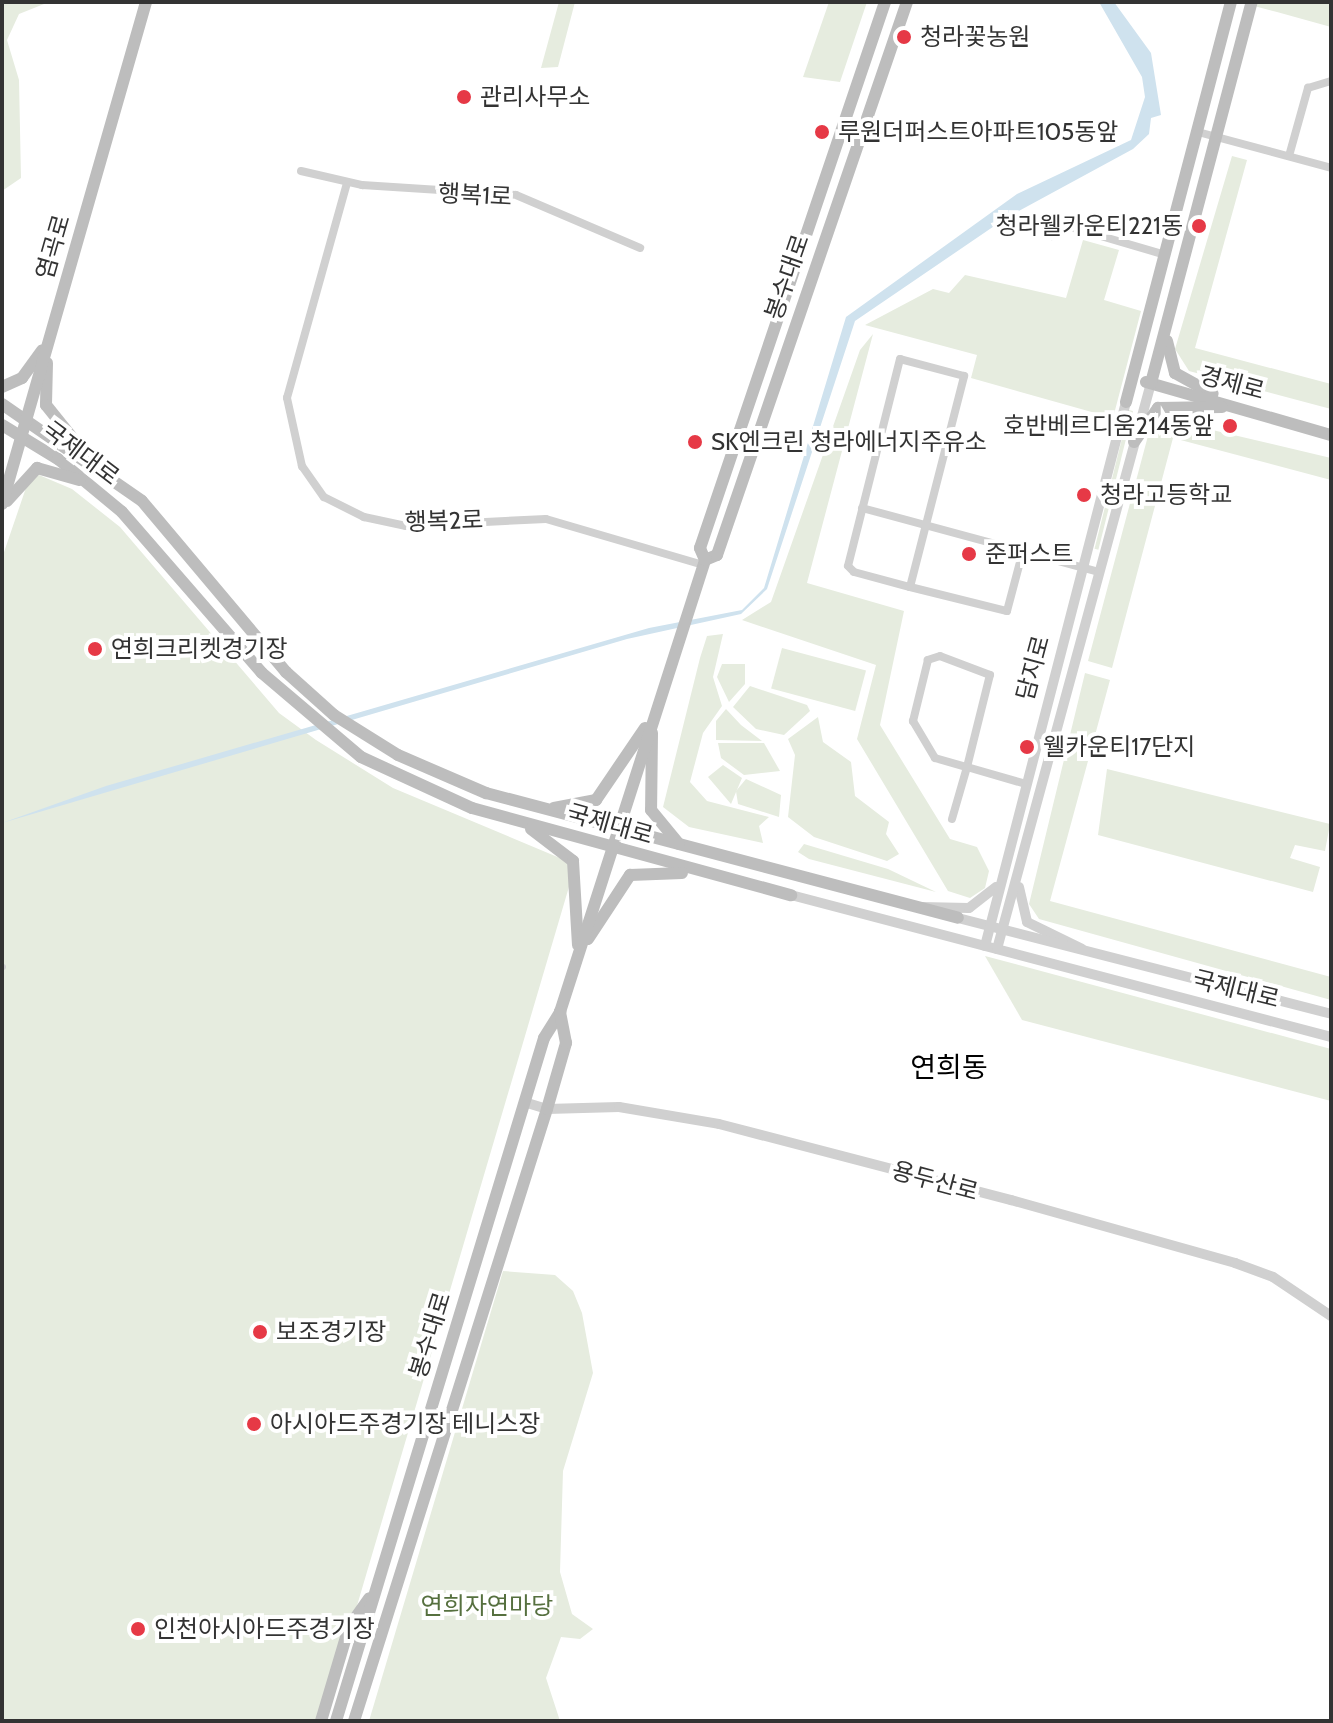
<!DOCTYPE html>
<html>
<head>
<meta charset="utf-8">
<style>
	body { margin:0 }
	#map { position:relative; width:1333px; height:1723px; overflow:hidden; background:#fff; font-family:Cabin,"Noto Sans KR",sans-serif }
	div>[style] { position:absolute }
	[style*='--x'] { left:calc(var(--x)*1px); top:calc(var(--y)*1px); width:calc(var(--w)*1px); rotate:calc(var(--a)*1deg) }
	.green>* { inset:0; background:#e6ecdf; transform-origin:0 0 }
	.water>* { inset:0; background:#cfe2ee }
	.pedestrian>* { height:6px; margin:-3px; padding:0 3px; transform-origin:3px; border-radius:3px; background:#d0d0d0 }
	.minor>* { height:8px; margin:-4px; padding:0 4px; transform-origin:4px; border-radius:4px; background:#d0d0d0 }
	.tertiary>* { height:10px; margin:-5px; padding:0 5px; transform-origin:5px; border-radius:5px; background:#d0d0d0 }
	.secondary>* { height:12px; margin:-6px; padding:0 6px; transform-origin:6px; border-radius:6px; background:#bdbdbd }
	.dots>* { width:22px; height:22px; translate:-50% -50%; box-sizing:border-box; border:4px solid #fff; border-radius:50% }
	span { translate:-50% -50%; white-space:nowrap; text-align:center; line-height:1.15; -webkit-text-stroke:8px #fff; paint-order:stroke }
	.poi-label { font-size:24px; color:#333 }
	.left { translate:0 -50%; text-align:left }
	.right { translate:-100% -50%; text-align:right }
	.street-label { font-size:24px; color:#333 }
	.park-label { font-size:24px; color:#56703f }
	.quarter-label { font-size:28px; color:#000 }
	.frame { position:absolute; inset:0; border:4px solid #333; pointer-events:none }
</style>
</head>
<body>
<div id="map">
	<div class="green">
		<i style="clip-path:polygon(2px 2px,49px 2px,19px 14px,7px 40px,19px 80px,21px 178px,2px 191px)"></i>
		<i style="clip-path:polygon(559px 2px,575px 2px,558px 67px,541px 68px)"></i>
		<i style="clip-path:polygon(829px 2px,867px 2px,840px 82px,803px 77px)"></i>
		<i style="clip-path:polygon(1239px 2px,1331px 2px,1331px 27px,1277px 12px)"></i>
		<i style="clip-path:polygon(1232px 156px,1247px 160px,1195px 348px,1331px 384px,1331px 409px,1189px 371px,1175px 349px)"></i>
		<i style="clip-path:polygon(1083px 240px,1119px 250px,1104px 300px,1141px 311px,1113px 418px,971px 378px,977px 355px,865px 325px,933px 289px,949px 293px,965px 275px,1066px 298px)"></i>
		<i style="clip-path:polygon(873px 334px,807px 583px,904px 611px,880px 725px,950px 839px,977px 847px,989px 871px,985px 888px,970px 898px,948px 891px,857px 739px,876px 665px,742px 620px,771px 602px,860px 350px)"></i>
		<i style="left:1133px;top:411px;width:143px;height:4px;rotate:104deg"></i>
		<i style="clip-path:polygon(1174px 421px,1331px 458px,1331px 480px,1173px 438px,1112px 668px,1088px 661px,1149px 432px)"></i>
		<i style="clip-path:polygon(39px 475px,72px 489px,120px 527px,279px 713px,316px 740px,393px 788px,567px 861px,571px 880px,323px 1721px,2px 1721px,2px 558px,29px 479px)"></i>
		<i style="clip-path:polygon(723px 634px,713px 677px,722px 706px,703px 733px,690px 782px,707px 801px,769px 817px,759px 826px,763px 843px,689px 827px,663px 807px,700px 658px,707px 636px)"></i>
		<i style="left:782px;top:648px;width:87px;height:42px;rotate:15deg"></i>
		<i style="clip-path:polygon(722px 664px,745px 664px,745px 684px,729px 702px,717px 677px)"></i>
		<i style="clip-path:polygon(1085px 673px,1110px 680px,1050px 901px,1331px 977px,1331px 1000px,1039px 919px,1029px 904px)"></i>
		<i style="clip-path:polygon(750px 686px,807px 705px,810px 711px,784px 735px,756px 729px,733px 707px)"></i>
		<i style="clip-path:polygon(726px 709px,741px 725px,762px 741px,716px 740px,716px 721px)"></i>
		<i style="clip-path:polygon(818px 717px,823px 742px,851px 762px,855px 796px,889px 822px,886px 834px,899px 854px,887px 861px,814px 837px,788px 817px,795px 755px,788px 739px)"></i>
		<i style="clip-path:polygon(718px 743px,764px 743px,780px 771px,744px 775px,721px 758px)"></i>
		<i style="clip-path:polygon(723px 765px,742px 778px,731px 804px,708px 777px)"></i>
		<i style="clip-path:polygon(1107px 769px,1330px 824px,1325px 851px,1295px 845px,1290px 858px,1320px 867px,1313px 892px,1098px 835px)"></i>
		<i style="clip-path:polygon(746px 779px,781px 795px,779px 817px,738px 804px,736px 791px)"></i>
		<i style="clip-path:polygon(804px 844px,888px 869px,936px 892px,809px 859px,798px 852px)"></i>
		<i style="clip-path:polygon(985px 956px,1331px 1049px,1331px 1101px,1022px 1020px)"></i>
		<i style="clip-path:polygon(503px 1271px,555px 1275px,573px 1291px,582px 1313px,593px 1373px,563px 1471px,560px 1572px,572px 1614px,593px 1629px,580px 1639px,561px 1637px,546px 1678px,560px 1721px,369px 1721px)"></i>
	</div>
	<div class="water">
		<i style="clip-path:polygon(1099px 2px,1114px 2px,1151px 53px,1161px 115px,1151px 118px,1149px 134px,1133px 149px,1006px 218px,855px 321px,767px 589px,741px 614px,627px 639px,2px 823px,106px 786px,649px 628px,742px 610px,764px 588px,846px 317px,1017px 194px,1131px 140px,1145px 97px,1142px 77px)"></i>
	</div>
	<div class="pedestrian">
		<i style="--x:2;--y:967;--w:1;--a:0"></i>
	</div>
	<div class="minor">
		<i style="--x:1198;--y:132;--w:138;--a:15.1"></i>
		<i style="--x:1289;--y:156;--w:71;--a:-74.4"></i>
		<i style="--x:1308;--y:88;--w:24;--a:-17"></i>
		<i style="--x:301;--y:171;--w:63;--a:12.9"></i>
		<i style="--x:362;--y:185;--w:154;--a:3.7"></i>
		<i style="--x:516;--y:195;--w:135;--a:23.1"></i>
		<i style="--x:347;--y:183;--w:223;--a:105.6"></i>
		<i style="--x:287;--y:398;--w:70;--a:77.6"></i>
		<i style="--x:302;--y:466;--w:38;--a:55"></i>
		<i style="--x:324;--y:497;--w:45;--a:26.6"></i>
		<i style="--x:364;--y:517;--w:43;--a:12.1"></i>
		<i style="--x:406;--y:526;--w:140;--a:-2.9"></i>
		<i style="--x:546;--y:519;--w:164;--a:16.3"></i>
		<i style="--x:1052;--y:236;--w:20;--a:-27"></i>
		<i style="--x:1070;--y:227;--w:100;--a:16.3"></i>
		<i style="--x:862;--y:508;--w:245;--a:15.1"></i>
		<i style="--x:910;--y:587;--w:218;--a:-75.6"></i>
		<i style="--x:964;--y:376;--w:66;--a:-165.1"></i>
		<i style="--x:900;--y:359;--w:213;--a:104.1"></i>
		<i style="--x:848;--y:566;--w:8;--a:45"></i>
		<i style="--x:854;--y:572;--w:58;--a:15"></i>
		<i style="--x:910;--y:587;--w:100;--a:13.9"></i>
		<i style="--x:1007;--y:611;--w:62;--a:-75.1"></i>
		<i style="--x:952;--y:819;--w:54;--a:-73.9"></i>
		<i style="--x:967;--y:767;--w:95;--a:-76"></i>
		<i style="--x:990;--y:675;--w:53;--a:-159.2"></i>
		<i style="--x:940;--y:656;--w:13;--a:162"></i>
		<i style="--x:928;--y:660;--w:63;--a:103.8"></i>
		<i style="--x:913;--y:721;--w:43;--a:59.3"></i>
		<i style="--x:935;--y:758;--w:33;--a:16"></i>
		<i style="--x:967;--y:767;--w:61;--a:16.1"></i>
	</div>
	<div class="tertiary">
		<i style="--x:1019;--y:887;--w:36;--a:77"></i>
		<i style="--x:1027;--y:922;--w:61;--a:26.1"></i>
		<i style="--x:791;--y:895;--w:558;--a:14.73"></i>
		<i style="--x:921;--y:907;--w:48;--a:1.2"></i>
		<i style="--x:969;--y:908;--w:34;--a:-38"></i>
		<i style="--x:958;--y:918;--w:385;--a:14.4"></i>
		<i style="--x:985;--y:946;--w:562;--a:-75.47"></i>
		<i style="--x:997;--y:949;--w:587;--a:-74.78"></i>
		<i style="--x:524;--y:1102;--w:24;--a:17"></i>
		<i style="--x:547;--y:1109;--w:72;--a:-1.6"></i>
		<i style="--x:619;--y:1107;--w:101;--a:9.6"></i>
		<i style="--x:719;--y:1124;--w:302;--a:14.6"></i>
		<i style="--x:1011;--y:1200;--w:233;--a:15.7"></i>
		<i style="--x:1235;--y:1263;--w:40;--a:20.2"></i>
		<i style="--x:1273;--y:1277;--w:70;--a:33.9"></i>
	</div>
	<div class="secondary">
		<i style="--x:1167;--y:341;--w:33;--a:76"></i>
		<i style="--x:1175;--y:373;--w:43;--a:28.9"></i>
		<i style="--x:47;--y:363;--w:42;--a:91.4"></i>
		<i style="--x:46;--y:405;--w:51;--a:51.3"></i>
		<i style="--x:1146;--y:382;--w:192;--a:16"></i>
		<i style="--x:1151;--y:383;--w:394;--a:-75.2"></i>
		<i style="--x:2;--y:387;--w:22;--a:-24"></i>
		<i style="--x:22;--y:378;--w:34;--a:-54"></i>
		<i style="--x:1126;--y:402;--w:414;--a:-75.3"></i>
		<i style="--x:2;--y:404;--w:170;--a:34.7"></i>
		<i style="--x:142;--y:501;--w:224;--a:49.9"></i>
		<i style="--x:286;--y:672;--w:64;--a:41.9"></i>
		<i style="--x:334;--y:715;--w:75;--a:32"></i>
		<i style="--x:398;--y:755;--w:96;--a:23.4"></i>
		<i style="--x:486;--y:793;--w:488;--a:14.8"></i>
		<i style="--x:2;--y:425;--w:66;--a:31.3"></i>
		<i style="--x:58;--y:459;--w:83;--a:39.6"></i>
		<i style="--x:122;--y:512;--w:213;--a:49"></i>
		<i style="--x:262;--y:673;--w:130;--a:40.3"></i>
		<i style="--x:361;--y:757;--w:122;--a:24.7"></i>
		<i style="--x:472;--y:808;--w:331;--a:15.3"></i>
		<i style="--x:1134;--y:442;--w:42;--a:-54.8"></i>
		<i style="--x:1158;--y:408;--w:64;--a:-0.9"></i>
		<i style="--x:7;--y:501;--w:45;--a:-47.7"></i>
		<i style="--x:37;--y:468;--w:44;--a:15.9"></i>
		<i style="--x:2;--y:504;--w:522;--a:-73.99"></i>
		<i style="--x:705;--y:560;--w:13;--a:-23"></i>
		<i style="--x:717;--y:555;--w:585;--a:-71.04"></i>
		<i style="--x:652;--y:733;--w:77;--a:90.7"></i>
		<i style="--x:651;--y:810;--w:44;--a:50.5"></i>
		<i style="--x:554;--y:808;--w:43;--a:-10.8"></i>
		<i style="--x:596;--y:800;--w:87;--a:-55.8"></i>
		<i style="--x:531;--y:829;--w:53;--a:37.3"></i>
		<i style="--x:573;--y:861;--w:84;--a:86.6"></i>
		<i style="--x:588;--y:939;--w:77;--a:-56.7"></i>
		<i style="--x:630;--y:875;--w:52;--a:-2.2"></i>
		<i style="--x:321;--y:1721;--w:98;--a:-73.4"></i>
		<i style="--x:349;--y:1627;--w:35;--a:-55"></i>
		<i style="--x:336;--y:1721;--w:714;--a:-73.06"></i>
		<i style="--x:544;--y:1038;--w:31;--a:-58"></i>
		<i style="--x:560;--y:1012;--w:475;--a:-72.2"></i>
		<i style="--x:705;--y:560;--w:13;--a:-113"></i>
		<i style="--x:700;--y:548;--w:576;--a:-71.28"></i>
		<i style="--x:354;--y:1721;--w:642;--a:-72.5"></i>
		<i style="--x:547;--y:1109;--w:69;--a:-73.9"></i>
		<i style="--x:566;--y:1043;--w:32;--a:-101"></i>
	</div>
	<div class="dots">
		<i style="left:904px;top:37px;background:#e63946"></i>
		<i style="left:464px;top:97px;background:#e63946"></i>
		<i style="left:822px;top:132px;background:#e63946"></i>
		<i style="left:1199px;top:226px;background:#e63946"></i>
		<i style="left:1230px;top:426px;background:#e63946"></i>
		<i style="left:695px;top:442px;background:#e63946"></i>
		<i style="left:1084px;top:495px;background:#e63946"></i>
		<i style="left:969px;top:554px;background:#e63946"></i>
		<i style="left:95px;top:649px;background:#e63946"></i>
		<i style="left:1027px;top:747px;background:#e63946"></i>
		<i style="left:260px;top:1332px;background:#e63946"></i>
		<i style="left:254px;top:1424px;background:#e63946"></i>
		<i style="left:138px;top:1629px;background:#e63946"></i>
	</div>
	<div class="poi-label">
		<span class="left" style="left:920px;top:37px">청라꽃농원</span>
		<span class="left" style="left:480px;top:97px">관리사무소</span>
		<span class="left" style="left:838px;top:132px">루원더퍼스트아파트105동앞</span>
		<span class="right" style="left:1183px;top:226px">청라웰카운티221동</span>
		<span class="right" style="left:1214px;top:426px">호반베르디움214동앞</span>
		<span class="left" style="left:711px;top:442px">SK엔크린 청라에너지주유소</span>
		<span class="left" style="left:1100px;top:495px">청라고등학교</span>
		<span class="left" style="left:985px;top:554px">준퍼스트</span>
		<span class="left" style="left:111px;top:649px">연희크리켓경기장</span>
		<span class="left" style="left:1043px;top:747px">웰카운티17단지</span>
		<span class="left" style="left:276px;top:1332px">보조경기장</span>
		<span class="left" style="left:270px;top:1424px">아시아드주경기장 테니스장</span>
		<span class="left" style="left:154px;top:1629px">인천아시아드주경기장</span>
	</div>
	<div class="street-label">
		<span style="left:475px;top:195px;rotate:3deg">행복1로</span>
		<span style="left:53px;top:247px;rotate:-74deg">염곡로</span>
		<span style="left:787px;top:277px;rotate:-71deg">봉수대로</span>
		<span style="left:1232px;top:383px;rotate:15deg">경제로</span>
		<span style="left:81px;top:453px;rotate:37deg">국제대로</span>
		<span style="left:444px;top:521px;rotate:-2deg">행복2로</span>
		<span style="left:1033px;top:668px;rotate:-75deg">담지로</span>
		<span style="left:610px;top:824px;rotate:16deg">국제대로</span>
		<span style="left:1236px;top:989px;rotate:14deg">국제대로</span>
		<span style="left:935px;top:1181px;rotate:15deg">용두산로</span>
		<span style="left:430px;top:1335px;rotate:-73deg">봉수대로</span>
	</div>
	<div class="park-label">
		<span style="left:487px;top:1606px">연희자연마당</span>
	</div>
	<div class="quarter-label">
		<span style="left:949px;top:1067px">연희동</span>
	</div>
	<div class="frame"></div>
</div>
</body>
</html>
